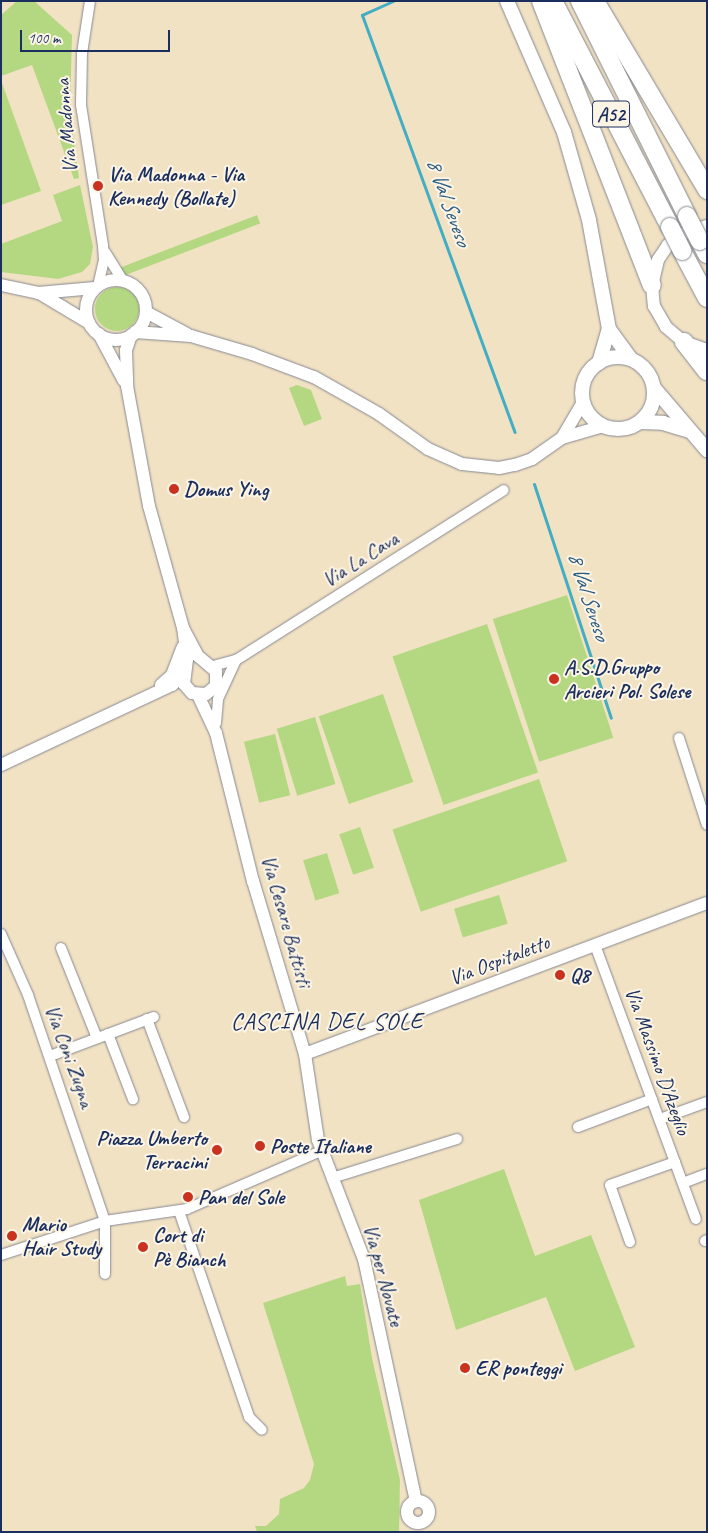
<!DOCTYPE html>
<html>
<head>
<meta charset="utf-8">
<style>
	body { margin:0 }
	#map { position:relative; width:708px; height:1533px; overflow:hidden; background:#f2e2c4; font-family:Caveat,sans-serif }
	div>[style] { position:absolute }
	[style*='--x'] { left:calc(var(--x)*1px); top:calc(var(--y)*1px); width:calc(var(--w)*1px); rotate:calc(var(--a)*1deg) }
	.green>* { inset:0; background:#b4d881; transform-origin:0 0 }
	.round { border-radius:50% }
	.stream>* { height:3px; margin:-1.5px; padding:0 1.5px; transform-origin:1.5px; border-radius:1.5px; background:#43adc3 }
	.roads { filter:drop-shadow(0 0 1px #868891) drop-shadow(0 0 1px #868891) }
	.minor>* { height:10px; margin:-5px; padding:0 5px; transform-origin:5px; border-radius:5px; background:#fff }
	.tertiary>* { height:12px; margin:-6px; padding:0 6px; transform-origin:6px; border-radius:6px; background:#fff }
	.tertiary>.ring { margin:-6px; padding:0; box-sizing:content-box; background:none; border:12px solid #fff; border-radius:50% }
	.secondary>* { height:14px; margin:-7px; padding:0 7px; transform-origin:7px; border-radius:7px; background:#fff }
	.secondary>.ring { margin:-7px; padding:0; box-sizing:content-box; background:none; border:14px solid #fff; border-radius:50% }
	.motorway>* { height:18px; margin:-9px; padding:0 9px; transform-origin:9px; border-radius:9px; background:#fff }
	.bridges { filter:drop-shadow(0 0 1px #868891) drop-shadow(0 0 1px #868891) }
	.motorway-bridge>* { height:18px; margin:-9px; padding:0 9px; transform-origin:9px; border-radius:9px; background:#fff }
	.dots>* { width:14px; height:14px; translate:-50% -50%; box-sizing:border-box; border:2px solid #fcf5e5; border-radius:50% }
	span { translate:-50% -50%; white-space:nowrap; text-align:center; line-height:1.15; -webkit-text-stroke:4px #fcf5e5; paint-order:stroke }
	.shield-label span { padding:1px 4px; background:#fcf5e5; border:1px solid; border-radius:4px; -webkit-text-stroke-width:0 }
	.shield-label { font-size:20px; color:#1b2f5e; font-weight:700 }
	.street-label { font-size:21px; color:#1b2f5e }
	.poi-label { font-size:21px; color:#1b2f5e; font-weight:700 }
	.left { translate:0 -50%; text-align:left }
	.right { translate:-100% -50%; text-align:right }
	.water-label { font-size:22px; color:#295b81; font-style:italic }
	.quarter-label { font-size:24px; color:#1b2f5e; letter-spacing:1px }
	.frame { position:absolute; inset:0; border:2px solid #1b2f5e; pointer-events:none }
	.scale { position:absolute; left:20px; top:30px; width:150px; height:22px; box-sizing:border-box; border:2px solid #1b2f5e; border-top:0; padding-left:6px; font-size:15px; line-height:18px; white-space:nowrap; color:#1b2f5e; -webkit-text-stroke:4px #fcf5e5; paint-order:stroke }
</style>
</head>
<body>
<div id="map">
	<div class="green">
		<i style="clip-path:polygon(17px 1px,34px 1px,72px 35px,70px 112px,79px 178px,74px 179px,32px 65px,1px 76px,1px 15px)"></i>
		<i style="clip-path:polygon(2px 83px,41px 191px,1px 205px,1px 84px)"></i>
		<i style="clip-path:polygon(80px 185px,93px 247px,90px 264px,82px 272px,58px 279px,1px 272px,1px 244px,62px 221px,53px 195px)"></i>
		<i style="left:257px;top:215px;width:9px;height:147px;rotate:69deg"></i>
		<i class="round" style="left:95px;top:287px;width:44px;height:44px"></i>
		<i style="clip-path:polygon(297px 385px,311px 390px,322px 419px,304px 426px,289px 388px)"></i>
		<i style="left:567px;top:595px;width:150px;height:78px;rotate:72deg"></i>
		<i style="left:487px;top:624px;width:157px;height:100px;rotate:71deg"></i>
		<i style="left:383px;top:694px;width:93px;height:68px;rotate:71deg"></i>
		<i style="left:315px;top:717px;width:70px;height:40px;rotate:73deg"></i>
		<i style="left:275px;top:734px;width:63px;height:32px;rotate:76deg"></i>
		<i style="left:539px;top:779px;width:87px;height:155px;rotate:71deg"></i>
		<i style="left:360px;top:827px;width:43px;height:22px;rotate:71deg"></i>
		<i style="left:327px;top:853px;width:42px;height:25px;rotate:73deg"></i>
		<i style="left:499px;top:895px;width:30px;height:47px;rotate:73deg"></i>
		<i style="clip-path:polygon(504px 1169px,535px 1256px,591px 1235px,635px 1347px,575px 1371px,546px 1297px,456px 1330px,419px 1200px)"></i>
		<i style="clip-path:polygon(345px 1276px,347px 1286px,360px 1284px,372px 1358px,400px 1480px,399px 1532px,257px 1532px,255px 1526px,266px 1526px,279px 1514px,280px 1499px,304px 1488px,310px 1480px,314px 1464px,263px 1303px)"></i>
	</div>
	<div class="stream">
		<i style="--x:393;--y:1;--w:34;--a:156"></i>
		<i style="--x:362;--y:15;--w:444;--a:69.9"></i>
		<i style="--x:534;--y:484;--w:246;--a:71.8"></i>
	</div>
	<div class="roads">
		<div class="minor">
			<i style="--x:90;--y:1;--w:53;--a:98.7"></i>
			<i style="--x:82;--y:53;--w:52;--a:91.1"></i>
			<i style="--x:81;--y:105;--w:143;--a:81.1"></i>
			<i style="--x:103;--y:246;--w:14;--a:86"></i>
			<i style="--x:104;--y:260;--w:27;--a:103"></i>
			<i style="--x:105;--y:252;--w:34;--a:58"></i>
			<i style="--x:213;--y:666;--w:24;--a:-15"></i>
			<i style="--x:236;--y:660;--w:3;--a:135"></i>
			<i style="--x:216;--y:723;--w:24;--a:-85"></i>
			<i style="--x:218;--y:699;--w:43;--a:-65.2"></i>
			<i style="--x:236;--y:660;--w:317;--a:-32.4"></i>
			<i style="--x:679;--y:738;--w:91;--a:72.2"></i>
			<i style="--x:1;--y:934;--w:67;--a:66.1"></i>
			<i style="--x:28;--y:995;--w:239;--a:71.2"></i>
			<i style="--x:105;--y:1221;--w:53;--a:90"></i>
			<i style="--x:595;--y:945;--w:292;--a:69.8"></i>
			<i style="--x:61;--y:948;--w:97;--a:68.2"></i>
			<i style="--x:147;--y:1019;--w:105;--a:69.3"></i>
			<i style="--x:108;--y:1034;--w:70;--a:69"></i>
			<i style="--x:50;--y:1056;--w:111;--a:-20.6"></i>
			<i style="--x:660;--y:1119;--w:50;--a:-19.9"></i>
			<i style="--x:578;--y:1127;--w:79;--a:-20.7"></i>
			<i style="--x:332;--y:1178;--w:131;--a:-17.3"></i>
			<i style="--x:683;--y:1183;--w:26;--a:-21"></i>
			<i style="--x:179;--y:1211;--w:218;--a:71.2"></i>
			<i style="--x:249;--y:1417;--w:18;--a:45"></i>
			<i style="--x:705;--y:1241;--w:2;--a:-27"></i>
			<i style="--x:630;--y:1242;--w:60;--a:-109.3"></i>
			<i style="--x:610;--y:1185;--w:69;--a:-19.5"></i>
			<i style="--x:1;--y:1255;--w:109;--a:-18.1"></i>
			<i style="--x:105;--y:1221;--w:83;--a:-8.3"></i>
			<i style="--x:187;--y:1209;--w:146;--a:-23.4"></i>
		</div>
		<div class="tertiary">
			<i style="--x:707;--y:226;--w:25;--a:162"></i>
			<i style="--x:683;--y:234;--w:19;--a:144"></i>
			<i style="--x:668;--y:245;--w:18;--a:124"></i>
			<i style="--x:658;--y:260;--w:26;--a:103"></i>
			<i style="--x:652;--y:285;--w:21;--a:85"></i>
			<i style="--x:654;--y:306;--w:24;--a:60"></i>
			<i style="--x:666;--y:327;--w:23;--a:40"></i>
			<i style="--x:684;--y:342;--w:24;--a:19"></i>
			<i class="ring" style="left:86px;top:280px;width:48px;height:48px"></i>
			<i style="--x:1;--y:285;--w:38;--a:12"></i>
			<i style="--x:38;--y:293;--w:57;--a:-5"></i>
			<i style="--x:41;--y:294;--w:56;--a:31.1"></i>
			<i style="--x:146;--y:312;--w:47;--a:28.2"></i>
			<i style="--x:135;--y:332;--w:56;--a:4.1"></i>
			<i style="--x:191;--y:336;--w:64;--a:16.4"></i>
			<i style="--x:252;--y:354;--w:66;--a:20.4"></i>
			<i style="--x:314;--y:377;--w:75;--a:29.6"></i>
			<i style="--x:379;--y:414;--w:60;--a:35.5"></i>
			<i style="--x:428;--y:449;--w:37;--a:24"></i>
			<i style="--x:462;--y:464;--w:37;--a:6"></i>
			<i style="--x:499;--y:468;--w:16;--a:-11"></i>
			<i style="--x:515;--y:465;--w:18;--a:-19"></i>
			<i style="--x:532;--y:459;--w:37;--a:-35"></i>
			<i style="--x:562;--y:438;--w:43;--a:-16.3"></i>
			<i style="--x:99;--y:334;--w:53;--a:62"></i>
			<i style="--x:131;--y:335;--w:16;--a:108"></i>
			<i style="--x:126;--y:350;--w:36;--a:88"></i>
			<i style="--x:127;--y:386;--w:122;--a:79.6"></i>
			<i style="--x:149;--y:506;--w:127;--a:74.4"></i>
			<i style="--x:183;--y:628;--w:32;--a:62"></i>
			<i style="--x:198;--y:656;--w:23;--a:40"></i>
			<i style="--x:216;--y:671;--w:15;--a:90"></i>
			<i style="--x:216;--y:686;--w:13;--a:141"></i>
			<i style="--x:206;--y:694;--w:14;--a:-176"></i>
			<i style="--x:192;--y:693;--w:12;--a:-132"></i>
			<i style="--x:184;--y:684;--w:25;--a:-83"></i>
			<i style="--x:187;--y:659;--w:31;--a:-97"></i>
			<i style="--x:562;--y:438;--w:42;--a:-59.7"></i>
			<i style="--x:161;--y:685;--w:15;--a:-42"></i>
			<i style="--x:172;--y:675;--w:30;--a:-69"></i>
			<i style="--x:198;--y:695;--w:42;--a:64.7"></i>
			<i style="--x:216;--y:733;--w:153;--a:76"></i>
			<i style="--x:253;--y:881;--w:181;--a:73.3"></i>
			<i style="--x:305;--y:1054;--w:87;--a:81.4"></i>
			<i style="--x:318;--y:1140;--w:128;--a:68.9"></i>
			<i style="--x:364;--y:1259;--w:248;--a:77.9"></i>
			<i style="--x:1;--y:765;--w:189;--a:-25.1"></i>
			<i style="--x:172;--y:685;--w:15;--a:-42"></i>
			<i style="--x:305;--y:1054;--w:429;--a:-20.6"></i>
			<i class="ring" style="left:407px;top:1501px;width:10px;height:10px"></i>
		</div>
		<div class="secondary">
			<i style="--x:507;--y:1;--w:143;--a:66.5"></i>
			<i style="--x:564;--y:132;--w:91;--a:74.1"></i>
			<i style="--x:589;--y:220;--w:111;--a:79.6"></i>
			<i style="--x:609;--y:329;--w:37;--a:54"></i>
			<i class="ring" style="left:582px;top:357px;width:58px;height:58px"></i>
			<i style="--x:599;--y:363;--w:35;--a:-74"></i>
			<i style="--x:654;--y:388;--w:82;--a:49.5"></i>
			<i style="--x:640;--y:422;--w:23;--a:2"></i>
			<i style="--x:663;--y:423;--w:27;--a:17"></i>
		</div>
		<div class="motorway">
			<i style="--x:541;--y:1;--w:305;--a:68.7"></i>
			<i style="--x:553;--y:1;--w:254;--a:62.6"></i>
			<i style="--x:580;--y:1;--w:240;--a:63.5"></i>
			<i style="--x:595;--y:1;--w:220;--a:59.3"></i>
			<i style="--x:700;--y:241;--w:15;--a:62"></i>
			<i style="--x:682;--y:251;--w:53;--a:62"></i>
			<i style="--x:684;--y:342;--w:37;--a:52"></i>
		</div>
	</div>
	<div class="bridges">
		<div class="motorway-bridge">
			<i style="--x:687;--y:216;--w:28;--a:63"></i>
			<i style="--x:670;--y:227;--w:27;--a:63"></i>
		</div>
	</div>
	<div class="dots">
		<i style="left:98px;top:186px;background:#c8321e"></i>
		<i style="left:174px;top:489px;background:#c8321e"></i>
		<i style="left:554px;top:679px;background:#c8321e"></i>
		<i style="left:560px;top:975px;background:#c8321e"></i>
		<i style="left:260px;top:1146px;background:#c8321e"></i>
		<i style="left:217px;top:1150px;background:#c8321e"></i>
		<i style="left:188px;top:1197px;background:#c8321e"></i>
		<i style="left:12px;top:1236px;background:#c8321e"></i>
		<i style="left:143px;top:1247px;background:#c8321e"></i>
		<i style="left:465px;top:1368px;background:#c8321e"></i>
	</div>
	<div class="shield-label">
		<span style="left:611px;top:114px">A52</span>
	</div>
	<div class="street-label">
		<span style="left:66px;top:126px;rotate:-95deg">Via Madonna</span>
		<span style="left:360px;top:559px;rotate:-32deg">Via La Cava</span>
		<span style="left:287px;top:921px;rotate:74deg">Via Cesare Battisti</span>
		<span style="left:499px;top:960px;rotate:-21deg">Via Ospitaletto</span>
		<span style="left:70px;top:1056px;rotate:70deg">Via Coni Zugna</span>
		<span style="left:658px;top:1061px;rotate:70deg">Via Massimo D'Azeglio</span>
		<span style="left:384px;top:1275px;rotate:75deg">Via per Novate</span>
	</div>
	<div class="poi-label">
		<span class="left" style="left:108px;top:186px">Via Madonna - Via<br>Kennedy (Bollate)</span>
		<span class="left" style="left:184px;top:489px">Domus Ying</span>
		<span class="left" style="left:564px;top:679px">A.S.D.Gruppo<br>Arcieri Pol. Solese</span>
		<span class="left" style="left:570px;top:975px">Q8</span>
		<span class="right" style="left:207px;top:1150px">Piazza Umberto<br>Terracini</span>
		<span class="left" style="left:270px;top:1146px">Poste Italiane</span>
		<span class="left" style="left:198px;top:1197px">Pan del Sole</span>
		<span class="left" style="left:22px;top:1236px">Mario<br>Hair Study</span>
		<span class="left" style="left:153px;top:1247px">Cort di<br>Pè Bianch</span>
		<span class="left" style="left:475px;top:1368px">ER ponteggi</span>
	</div>
	<div class="water-label">
		<span style="left:448px;top:202px;rotate:70deg">8 Val Seveso</span>
		<span style="left:588px;top:596px;rotate:72deg">8 Val Seveso</span>
	</div>
	<div class="quarter-label">
		<span style="left:327px;top:1022px">CASCINA DEL SOLE</span>
	</div>
	<div class="frame"></div>
	<div class="scale">100 m</div>
</div>
</body>
</html>
